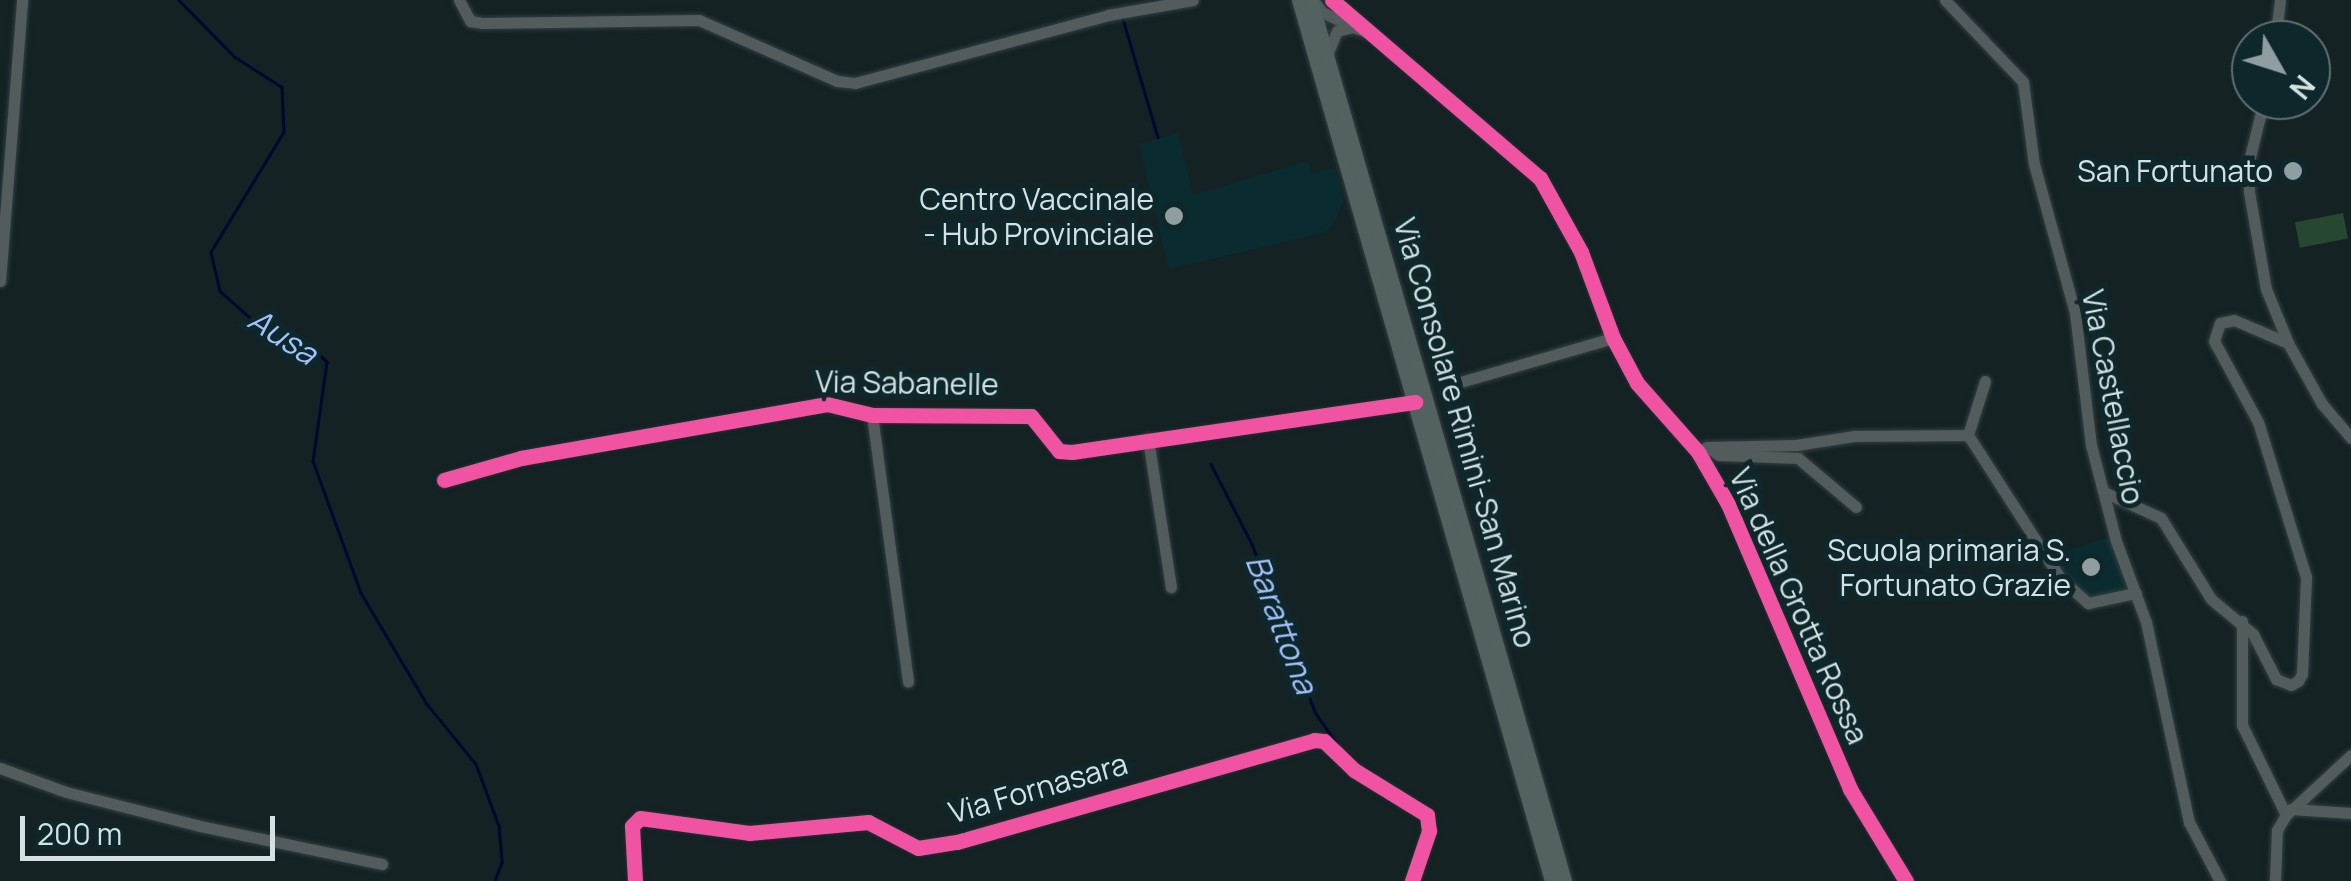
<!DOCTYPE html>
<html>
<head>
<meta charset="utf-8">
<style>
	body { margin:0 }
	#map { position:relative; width:2351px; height:881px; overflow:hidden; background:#142224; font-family:Manrope,sans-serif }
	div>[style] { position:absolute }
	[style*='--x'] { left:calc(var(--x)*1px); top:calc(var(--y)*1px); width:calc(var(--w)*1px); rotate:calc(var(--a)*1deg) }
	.built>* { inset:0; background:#0a2c30 }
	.green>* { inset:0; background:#264831; transform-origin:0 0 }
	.stream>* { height:2.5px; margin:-1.25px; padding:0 1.25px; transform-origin:1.25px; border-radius:1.25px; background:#02072d }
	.roads { filter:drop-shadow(0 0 2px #343e40) drop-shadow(0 0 2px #343e40) }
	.minor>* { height:11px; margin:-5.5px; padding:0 5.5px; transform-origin:5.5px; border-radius:5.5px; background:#525c5d }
	.major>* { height:14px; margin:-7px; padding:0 7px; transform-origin:7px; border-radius:7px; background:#536161 }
	.cycleway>* { height:15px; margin:-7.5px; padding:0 7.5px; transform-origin:7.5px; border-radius:7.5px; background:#f153a3 }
	.dots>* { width:28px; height:28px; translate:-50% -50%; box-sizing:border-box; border:5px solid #0e272a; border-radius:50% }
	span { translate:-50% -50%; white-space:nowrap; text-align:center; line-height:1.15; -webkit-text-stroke:10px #0e272a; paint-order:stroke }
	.poi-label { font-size:30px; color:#d3e1e4 }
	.right { translate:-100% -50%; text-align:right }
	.street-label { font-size:30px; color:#d3e1e4 }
	.water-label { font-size:32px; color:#a4c1fe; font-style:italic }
	.north { position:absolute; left:2231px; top:20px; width:100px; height:100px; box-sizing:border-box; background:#0e272a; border:2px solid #5d7174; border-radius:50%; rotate:129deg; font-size:28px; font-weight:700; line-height:40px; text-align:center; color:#d3e1e4 }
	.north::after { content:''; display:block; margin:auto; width:35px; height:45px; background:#909ea1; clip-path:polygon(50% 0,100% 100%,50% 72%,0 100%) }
	.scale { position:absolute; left:20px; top:816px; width:255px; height:45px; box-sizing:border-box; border:5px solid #d3e1e4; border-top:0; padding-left:12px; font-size:30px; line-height:35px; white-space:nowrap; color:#d3e1e4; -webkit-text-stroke:8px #0e272a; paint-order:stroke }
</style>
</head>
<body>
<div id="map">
	<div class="built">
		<i style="clip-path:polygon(1178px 133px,1193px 195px,1308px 161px,1312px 174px,1335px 167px,1344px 197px,1336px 220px,1326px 232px,1169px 269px,1139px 144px)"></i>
		<i style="clip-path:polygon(2112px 536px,2131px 591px,2088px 600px,2052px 556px)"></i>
	</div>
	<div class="green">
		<i style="left:2343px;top:213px;width:26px;height:49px;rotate:79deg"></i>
	</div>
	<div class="stream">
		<i style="--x:179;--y:0;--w:80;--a:45.5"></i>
		<i style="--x:235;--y:57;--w:56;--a:32.6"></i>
		<i style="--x:282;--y:87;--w:45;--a:87.5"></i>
		<i style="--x:284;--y:132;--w:140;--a:121.3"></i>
		<i style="--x:211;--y:252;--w:40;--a:77"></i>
		<i style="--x:220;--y:291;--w:47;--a:41.5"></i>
		<i style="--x:255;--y:322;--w:59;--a:23.1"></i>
		<i style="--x:309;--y:345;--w:25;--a:43"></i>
		<i style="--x:327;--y:362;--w:100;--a:98"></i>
		<i style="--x:313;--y:461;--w:140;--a:70"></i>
		<i style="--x:361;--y:593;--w:129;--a:59.3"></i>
		<i style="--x:427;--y:704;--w:77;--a:50.8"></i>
		<i style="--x:476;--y:764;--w:66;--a:69.6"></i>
		<i style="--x:499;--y:826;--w:36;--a:85"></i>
		<i style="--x:502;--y:862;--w:20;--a:110"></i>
		<i style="--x:1123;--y:19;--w:123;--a:73.5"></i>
		<i style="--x:1211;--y:464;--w:90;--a:62.9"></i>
		<i style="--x:1252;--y:544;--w:179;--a:69.4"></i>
		<i style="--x:1315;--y:712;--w:45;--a:54.9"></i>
	</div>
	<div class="roads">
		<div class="minor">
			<i style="--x:459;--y:0;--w:24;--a:62"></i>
			<i style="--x:470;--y:21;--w:12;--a:9"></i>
			<i style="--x:482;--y:23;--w:217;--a:-0.8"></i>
			<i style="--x:699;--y:20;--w:151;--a:23.8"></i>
			<i style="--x:837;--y:81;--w:18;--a:6"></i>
			<i style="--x:855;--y:83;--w:262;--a:-15"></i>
			<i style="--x:1108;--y:15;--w:86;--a:-10"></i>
			<i style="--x:1313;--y:0;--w:15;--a:53"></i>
			<i style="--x:1322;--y:12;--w:34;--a:26"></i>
			<i style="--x:1332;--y:0;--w:274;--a:40.6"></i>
			<i style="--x:1540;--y:178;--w:85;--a:61"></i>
			<i style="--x:1581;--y:252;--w:92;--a:69.6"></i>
			<i style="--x:1613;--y:338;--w:51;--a:61.9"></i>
			<i style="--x:1637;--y:383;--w:92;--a:48.5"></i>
			<i style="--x:1698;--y:452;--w:60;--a:60"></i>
			<i style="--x:1728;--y:504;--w:310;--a:66.8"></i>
			<i style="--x:1850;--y:789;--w:108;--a:58.7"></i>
			<i style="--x:1945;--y:0;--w:113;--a:46.4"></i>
			<i style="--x:2023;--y:82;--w:83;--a:82.4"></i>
			<i style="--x:2034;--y:164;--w:155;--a:74.6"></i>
			<i style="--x:2075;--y:313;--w:133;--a:83.1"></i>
			<i style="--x:2091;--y:445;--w:99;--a:75.4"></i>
			<i style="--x:2116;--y:541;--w:86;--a:69.7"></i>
			<i style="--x:2146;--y:622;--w:205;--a:77.9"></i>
			<i style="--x:2189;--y:822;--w:67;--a:62.3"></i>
			<i style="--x:2275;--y:40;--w:40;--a:-82.9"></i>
			<i style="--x:1328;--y:53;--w:24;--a:-68"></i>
			<i style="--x:1337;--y:31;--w:16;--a:-14"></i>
			<i style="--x:1353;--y:27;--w:15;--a:20"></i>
			<i style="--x:2264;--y:100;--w:63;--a:103.8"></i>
			<i style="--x:2249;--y:161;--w:31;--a:90"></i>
			<i style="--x:2249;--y:192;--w:98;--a:80.1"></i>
			<i style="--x:2266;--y:289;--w:58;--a:67.8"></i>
			<i style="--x:2288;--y:343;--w:70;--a:60.9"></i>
			<i style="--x:2322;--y:404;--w:45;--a:49.5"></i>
			<i style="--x:0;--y:281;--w:282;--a:-85.5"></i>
			<i style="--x:1985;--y:381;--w:57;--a:107.5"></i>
			<i style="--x:1968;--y:435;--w:170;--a:57.2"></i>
			<i style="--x:2060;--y:578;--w:38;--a:42"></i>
			<i style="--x:2088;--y:603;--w:49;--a:-11.8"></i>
			<i style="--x:1450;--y:385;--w:170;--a:-16.1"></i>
			<i style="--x:872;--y:415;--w:269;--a:82.3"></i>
			<i style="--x:1148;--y:439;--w:150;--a:81.2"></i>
			<i style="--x:1707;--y:447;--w:14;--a:34"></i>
			<i style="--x:1719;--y:455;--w:79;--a:2.2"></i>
			<i style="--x:1798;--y:458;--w:76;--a:40.2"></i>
			<i style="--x:1698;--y:452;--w:10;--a:-29"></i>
			<i style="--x:1707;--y:447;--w:89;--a:-1.3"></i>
			<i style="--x:1796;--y:445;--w:59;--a:-8.8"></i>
			<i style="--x:1854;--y:436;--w:114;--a:-0.5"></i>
			<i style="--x:444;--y:480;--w:80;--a:-15.9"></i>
			<i style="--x:521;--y:458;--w:311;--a:-10"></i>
			<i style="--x:827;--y:404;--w:46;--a:13.7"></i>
			<i style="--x:872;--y:415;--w:159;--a:0.4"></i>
			<i style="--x:1031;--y:416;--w:45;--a:51.3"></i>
			<i style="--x:1059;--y:451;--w:13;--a:4"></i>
			<i style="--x:1072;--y:452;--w:347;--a:-8.3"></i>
			<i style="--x:2104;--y:492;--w:63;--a:24.5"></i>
			<i style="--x:2161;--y:518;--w:95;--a:58.3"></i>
			<i style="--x:2211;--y:599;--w:55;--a:39.8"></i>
			<i style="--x:2253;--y:634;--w:51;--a:62.9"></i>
			<i style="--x:2276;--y:679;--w:16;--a:22"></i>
			<i style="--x:2291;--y:685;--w:8;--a:-30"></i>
			<i style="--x:2298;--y:681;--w:8;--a:-60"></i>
			<i style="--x:2302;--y:674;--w:97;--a:-87.6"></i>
			<i style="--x:2306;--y:577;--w:162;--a:-107.2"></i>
			<i style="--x:2258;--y:422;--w:92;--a:-118.5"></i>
			<i style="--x:2214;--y:341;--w:19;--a:-72"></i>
			<i style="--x:2220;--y:323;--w:14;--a:-12"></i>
			<i style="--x:2234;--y:320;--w:59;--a:23.1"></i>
			<i style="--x:2242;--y:621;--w:104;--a:90"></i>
			<i style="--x:2242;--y:725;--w:100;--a:63.9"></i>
			<i style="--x:0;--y:768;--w:70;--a:20"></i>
			<i style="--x:66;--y:792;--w:138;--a:14.2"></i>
			<i style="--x:200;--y:826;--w:186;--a:11.8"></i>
			<i style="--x:2291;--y:809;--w:60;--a:3.8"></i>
			<i style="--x:635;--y:881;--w:55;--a:-93.1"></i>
			<i style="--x:632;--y:826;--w:11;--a:-45"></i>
			<i style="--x:640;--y:818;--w:110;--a:7.8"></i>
			<i style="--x:749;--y:833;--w:120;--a:-5.3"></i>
			<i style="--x:868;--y:822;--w:56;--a:27.5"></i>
			<i style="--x:918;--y:848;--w:39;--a:-9"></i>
			<i style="--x:957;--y:842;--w:371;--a:-15.9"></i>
			<i style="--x:1314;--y:740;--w:10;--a:6"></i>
			<i style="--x:1324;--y:741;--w:42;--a:44"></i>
			<i style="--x:1354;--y:770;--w:86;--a:31.7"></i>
			<i style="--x:1427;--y:815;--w:16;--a:83"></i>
			<i style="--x:1429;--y:831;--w:53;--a:108.8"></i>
			<i style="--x:2275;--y:881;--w:51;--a:-87.8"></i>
			<i style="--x:2277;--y:830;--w:17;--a:-59"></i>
			<i style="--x:2286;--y:815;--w:88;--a:-42.7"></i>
		</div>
		<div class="major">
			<i style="--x:1299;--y:0;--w:917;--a:73.98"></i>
			<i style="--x:1311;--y:0;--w:917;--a:73.92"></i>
		</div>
	</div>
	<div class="cycleway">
		<i style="--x:1332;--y:0;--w:274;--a:40.6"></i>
		<i style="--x:1540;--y:178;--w:85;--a:61"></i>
		<i style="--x:1581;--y:252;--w:92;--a:69.6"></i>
		<i style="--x:1613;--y:338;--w:51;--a:61.9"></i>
		<i style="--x:1637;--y:383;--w:92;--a:48.5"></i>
		<i style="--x:1698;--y:452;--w:60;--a:60"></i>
		<i style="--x:1728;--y:504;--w:310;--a:66.8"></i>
		<i style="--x:1850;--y:789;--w:108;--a:58.7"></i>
		<i style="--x:444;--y:480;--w:80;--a:-15.9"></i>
		<i style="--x:521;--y:458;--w:311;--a:-10"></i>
		<i style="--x:827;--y:404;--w:46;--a:13.7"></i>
		<i style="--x:872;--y:415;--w:159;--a:0.4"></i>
		<i style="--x:1031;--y:416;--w:45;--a:51.3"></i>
		<i style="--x:1059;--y:451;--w:13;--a:4"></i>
		<i style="--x:1072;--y:452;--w:347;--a:-8.3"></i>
		<i style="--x:635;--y:881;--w:55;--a:-93.1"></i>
		<i style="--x:632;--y:826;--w:11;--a:-45"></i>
		<i style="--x:640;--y:818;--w:110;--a:7.8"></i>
		<i style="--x:749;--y:833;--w:120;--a:-5.3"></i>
		<i style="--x:868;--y:822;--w:56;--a:27.5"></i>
		<i style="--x:918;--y:848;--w:39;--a:-9"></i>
		<i style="--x:957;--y:842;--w:371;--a:-15.9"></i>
		<i style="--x:1314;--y:740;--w:10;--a:6"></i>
		<i style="--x:1324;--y:741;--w:42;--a:44"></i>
		<i style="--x:1354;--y:770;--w:86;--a:31.7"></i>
		<i style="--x:1427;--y:815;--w:16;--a:83"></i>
		<i style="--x:1429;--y:831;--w:53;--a:108.8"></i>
	</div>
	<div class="dots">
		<i style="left:2293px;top:171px;background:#909ea1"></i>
		<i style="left:1174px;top:216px;background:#909ea1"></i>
		<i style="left:2091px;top:567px;background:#909ea1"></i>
	</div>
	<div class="poi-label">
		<span class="right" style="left:2273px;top:171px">San Fortunato</span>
		<span class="right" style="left:1154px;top:216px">Centro Vaccinale<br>- Hub Provinciale</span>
		<span class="right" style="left:2071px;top:567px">Scuola primaria S.<br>Fortunato Grazie</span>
	</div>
	<div class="street-label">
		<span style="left:907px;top:383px;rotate:1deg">Via Sabanelle</span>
		<span style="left:2113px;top:397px;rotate:79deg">Via Castellaccio</span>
		<span style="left:1465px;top:433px;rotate:74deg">Via Consolare Rimini-San Marino</span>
		<span style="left:1799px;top:606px;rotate:66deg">Via della Grotta Rossa</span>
		<span style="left:1038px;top:788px;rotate:-16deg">Via Fornasara</span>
	</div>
	<div class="water-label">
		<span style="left:283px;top:336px;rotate:33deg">Ausa</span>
		<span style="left:1282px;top:624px;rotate:69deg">Barattona</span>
	</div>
	<div class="north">N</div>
	<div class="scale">200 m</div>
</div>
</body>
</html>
